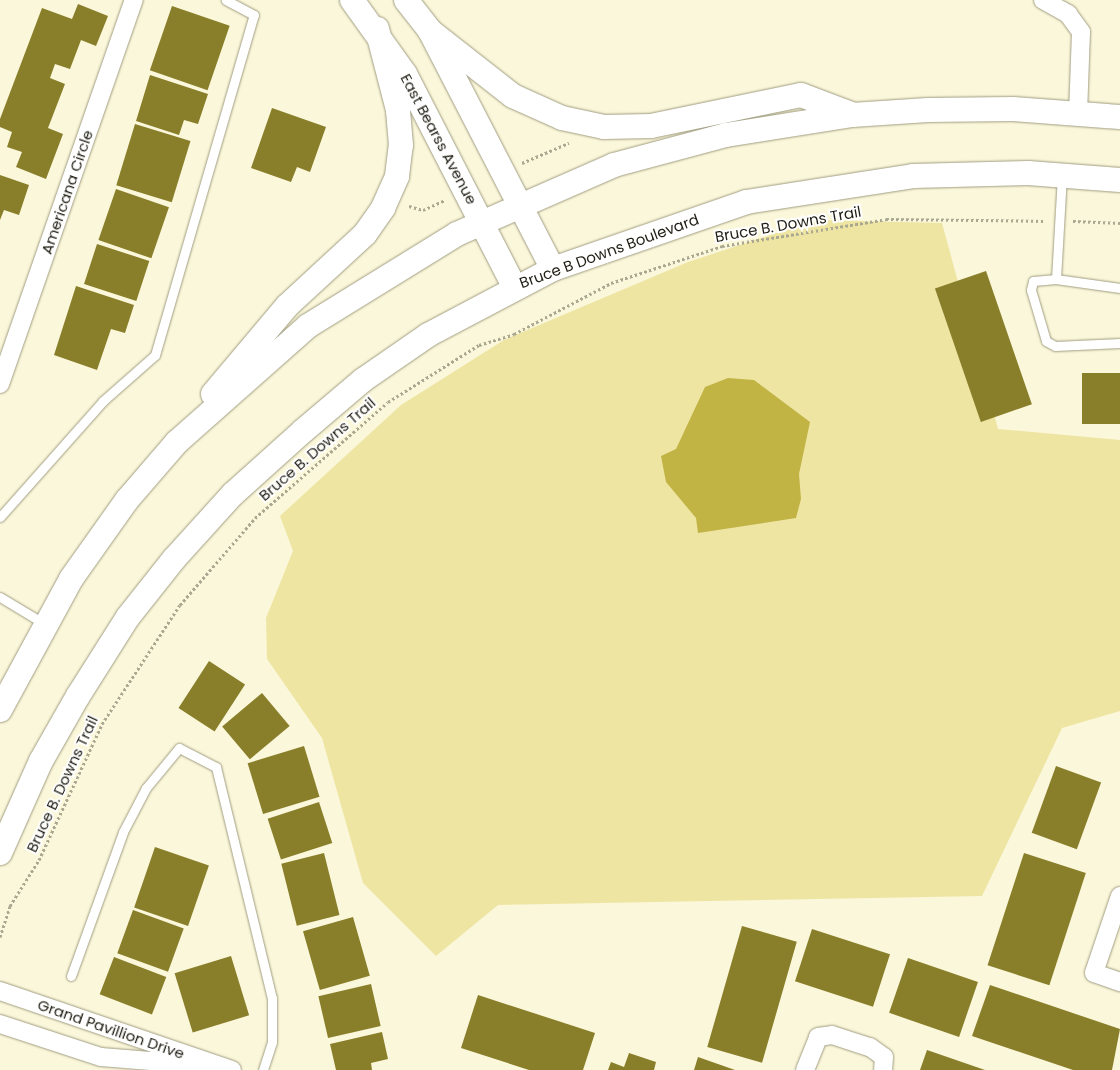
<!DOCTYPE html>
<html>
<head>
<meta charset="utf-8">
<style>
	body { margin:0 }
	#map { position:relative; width:1120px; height:1070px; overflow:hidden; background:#fbf7da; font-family:Poppins,sans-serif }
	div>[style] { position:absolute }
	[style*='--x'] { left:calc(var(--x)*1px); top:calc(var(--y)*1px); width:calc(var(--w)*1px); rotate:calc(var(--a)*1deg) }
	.green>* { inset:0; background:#eee5a3 }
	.water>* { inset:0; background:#c2b345 }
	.building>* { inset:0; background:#897e2a; transform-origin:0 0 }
	.path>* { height:3px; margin-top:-1.5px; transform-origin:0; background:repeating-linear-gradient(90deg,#aba892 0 2.5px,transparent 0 5px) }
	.roads { filter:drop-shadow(0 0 1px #a09d82) drop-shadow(0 0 1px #a09d82) }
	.lane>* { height:9px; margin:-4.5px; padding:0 4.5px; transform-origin:4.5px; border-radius:4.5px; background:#fff }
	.street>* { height:18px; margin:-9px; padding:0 9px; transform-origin:9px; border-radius:9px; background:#fff }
	.secondary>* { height:24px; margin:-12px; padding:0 12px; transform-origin:12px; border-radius:12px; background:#fff }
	span { translate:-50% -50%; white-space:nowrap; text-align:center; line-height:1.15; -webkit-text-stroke:4px #fff; paint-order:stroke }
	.street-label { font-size:15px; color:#201e14 }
</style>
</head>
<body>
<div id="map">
	<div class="green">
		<i style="clip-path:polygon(816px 220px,942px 223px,998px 429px,1120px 440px,1120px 711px,1062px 728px,982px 896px,498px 905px,436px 956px,363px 883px,322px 738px,267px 659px,266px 618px,293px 551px,280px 516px,401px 405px,504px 340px,688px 262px)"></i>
	</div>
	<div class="water">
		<i style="clip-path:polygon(728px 378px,754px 380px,810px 422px,799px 474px,801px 499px,796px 518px,698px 533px,696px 518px,666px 482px,661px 456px,676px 449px,705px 387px)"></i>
	</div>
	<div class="building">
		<i style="clip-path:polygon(78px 4px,108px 16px,96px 46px,81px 40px,70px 69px,55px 64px,50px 78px,65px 84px,48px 128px,63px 134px,46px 179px,16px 167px,22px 152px,7px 147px,12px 132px,0 127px,0 119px,42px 8px,72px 19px)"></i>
		<i style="left:172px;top:6px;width:61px;height:68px;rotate:19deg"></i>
		<i style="clip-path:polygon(150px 75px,208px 94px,198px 124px,184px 120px,179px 135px,136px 121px)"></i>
		<i style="clip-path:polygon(272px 108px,326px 127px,310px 172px,297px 167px,291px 182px,251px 168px)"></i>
		<i style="left:135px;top:124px;width:58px;height:64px;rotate:17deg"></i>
		<i style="clip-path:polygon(0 175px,29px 185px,19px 215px,4px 210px,0 220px)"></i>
		<i style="left:116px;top:189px;width:56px;height:54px;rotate:19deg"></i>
		<i style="left:97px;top:244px;width:55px;height:42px;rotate:18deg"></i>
		<i style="left:986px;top:271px;width:141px;height:54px;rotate:71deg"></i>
		<i style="clip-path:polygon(76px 286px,134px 305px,125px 333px,111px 329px,97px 370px,54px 355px)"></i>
		<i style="left:1120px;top:373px;width:51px;height:38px;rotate:90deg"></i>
		<i style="left:209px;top:661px;width:43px;height:56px;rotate:33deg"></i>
		<i style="left:262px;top:693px;width:43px;height:52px;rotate:50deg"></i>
		<i style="left:304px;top:746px;width:53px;height:59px;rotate:73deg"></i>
		<i style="left:1056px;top:766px;width:48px;height:71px;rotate:20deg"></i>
		<i style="left:319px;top:802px;width:43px;height:54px;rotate:72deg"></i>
		<i style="left:155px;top:847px;width:57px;height:64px;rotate:19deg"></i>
		<i style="left:324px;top:853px;width:64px;height:44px;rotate:76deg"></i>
		<i style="left:1024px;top:853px;width:65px;height:118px;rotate:18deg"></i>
		<i style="left:133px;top:910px;width:54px;height:46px;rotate:20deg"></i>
		<i style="left:353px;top:917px;width:61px;height:52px;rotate:74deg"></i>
		<i style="left:742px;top:926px;width:57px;height:126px;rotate:16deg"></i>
		<i style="left:812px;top:929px;width:82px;height:55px;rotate:18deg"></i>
		<i style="left:231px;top:956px;width:62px;height:59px;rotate:73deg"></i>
		<i style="left:114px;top:957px;width:56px;height:40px;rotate:21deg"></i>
		<i style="left:908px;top:958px;width:74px;height:58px;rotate:19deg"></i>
		<i style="left:371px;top:984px;width:43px;height:54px;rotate:77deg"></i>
		<i style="clip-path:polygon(990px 985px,1120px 1029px,1112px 1070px,1073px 1070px,972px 1036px)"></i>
		<i style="clip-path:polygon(478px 995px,595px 1033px,583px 1070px,529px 1070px,461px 1048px)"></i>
		<i style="clip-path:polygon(382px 1032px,388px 1059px,371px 1063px,372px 1070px,336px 1070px,330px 1044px)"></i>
		<i style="clip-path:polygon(927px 1050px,985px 1070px,920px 1070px)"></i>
		<i style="clip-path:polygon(629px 1053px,656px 1062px,654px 1070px,608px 1070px,611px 1062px,624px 1067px)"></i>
		<i style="clip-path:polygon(698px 1057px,735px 1070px,694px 1070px)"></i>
	</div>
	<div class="path">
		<i style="--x:522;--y:163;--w:51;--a:-23.1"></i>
		<i style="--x:409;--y:206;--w:15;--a:16"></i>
		<i style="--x:423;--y:210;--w:24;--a:-24"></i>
		<i style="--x:1073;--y:221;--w:47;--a:2.4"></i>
		<i style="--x:0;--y:937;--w:33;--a:-72"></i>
		<i style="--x:10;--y:906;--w:54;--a:-57.8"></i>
		<i style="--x:39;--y:860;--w:150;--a:-65.1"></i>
		<i style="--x:102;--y:724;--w:142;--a:-56.8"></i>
		<i style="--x:180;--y:605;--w:115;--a:-49.2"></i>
		<i style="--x:255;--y:518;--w:176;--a:-41.1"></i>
		<i style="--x:388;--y:402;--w:107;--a:-32.1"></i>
		<i style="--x:479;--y:345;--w:37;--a:-17"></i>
		<i style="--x:514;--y:334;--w:110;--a:-27.7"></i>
		<i style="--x:611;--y:283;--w:117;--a:-18.4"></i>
		<i style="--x:722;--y:246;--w:166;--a:-9.3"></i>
		<i style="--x:886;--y:219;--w:158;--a:0.7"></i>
	</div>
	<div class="roads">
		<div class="lane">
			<i style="--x:1056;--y:279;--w:104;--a:-86.7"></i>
			<i style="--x:1120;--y:288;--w:65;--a:-172"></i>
			<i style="--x:1056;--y:279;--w:23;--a:175"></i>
			<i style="--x:1033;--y:281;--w:9;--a:103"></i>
			<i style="--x:1031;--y:290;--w:53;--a:73.6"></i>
			<i style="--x:1046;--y:341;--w:10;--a:29"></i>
			<i style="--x:1055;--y:346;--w:65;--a:-2.6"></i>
			<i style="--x:0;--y:517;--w:155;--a:-48.4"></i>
			<i style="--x:103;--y:401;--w:69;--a:-41.5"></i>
			<i style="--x:155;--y:355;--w:354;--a:-73.8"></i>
			<i style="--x:254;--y:15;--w:32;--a:-152"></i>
			<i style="--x:0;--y:597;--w:52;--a:31"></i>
			<i style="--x:71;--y:976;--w:153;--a:-70.1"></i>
			<i style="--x:123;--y:832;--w:50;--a:-62.4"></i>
			<i style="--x:146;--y:788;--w:52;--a:-50.5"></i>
			<i style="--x:179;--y:748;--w:42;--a:27.2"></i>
			<i style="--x:216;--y:767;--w:238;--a:76.4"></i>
			<i style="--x:272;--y:998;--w:44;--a:90"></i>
			<i style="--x:272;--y:1042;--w:29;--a:108"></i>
		</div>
		<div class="street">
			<i style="--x:1043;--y:0;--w:29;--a:29"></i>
			<i style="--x:1068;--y:14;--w:22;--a:54"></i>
			<i style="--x:1081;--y:32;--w:81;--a:92.1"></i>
			<i style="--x:0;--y:384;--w:407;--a:-70.8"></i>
			<i style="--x:1120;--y:896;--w:81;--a:108.7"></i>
			<i style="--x:1094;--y:973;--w:28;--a:19"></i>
			<i style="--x:0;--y:991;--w:245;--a:18.8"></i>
			<i style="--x:0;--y:1024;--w:106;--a:18.1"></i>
			<i style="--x:101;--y:1057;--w:100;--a:4.6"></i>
			<i style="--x:805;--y:1070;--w:35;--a:-68"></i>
			<i style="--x:818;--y:1037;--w:14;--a:-8"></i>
			<i style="--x:832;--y:1035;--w:40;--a:18"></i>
			<i style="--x:870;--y:1047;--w:17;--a:36"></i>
			<i style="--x:884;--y:1057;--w:13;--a:94"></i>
		</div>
		<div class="secondary">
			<i style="--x:352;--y:0;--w:91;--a:54.4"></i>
			<i style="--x:405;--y:74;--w:238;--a:62.8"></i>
			<i style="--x:406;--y:0;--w:39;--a:52"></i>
			<i style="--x:430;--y:31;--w:268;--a:62.7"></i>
			<i style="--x:430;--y:31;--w:105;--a:38.1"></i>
			<i style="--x:513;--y:96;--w:54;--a:24.2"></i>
			<i style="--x:562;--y:118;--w:43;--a:12.1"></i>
			<i style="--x:604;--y:127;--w:47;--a:-1.2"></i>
			<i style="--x:651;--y:126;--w:153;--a:-11.7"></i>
			<i style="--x:801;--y:95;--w:53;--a:20.8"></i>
			<i style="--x:213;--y:394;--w:115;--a:-49.9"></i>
			<i style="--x:287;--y:306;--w:106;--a:-42.7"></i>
			<i style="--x:365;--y:234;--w:32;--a:-55"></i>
			<i style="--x:383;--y:208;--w:35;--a:-66"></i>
			<i style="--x:397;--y:176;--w:31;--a:-83"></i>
			<i style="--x:401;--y:145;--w:35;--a:-95"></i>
			<i style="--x:398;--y:110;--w:84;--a:-104.5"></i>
			<i style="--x:0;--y:710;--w:149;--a:-61.5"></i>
			<i style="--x:71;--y:579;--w:97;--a:-54.7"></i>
			<i style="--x:127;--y:500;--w:77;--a:-49.2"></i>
			<i style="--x:177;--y:442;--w:175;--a:-41.5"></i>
			<i style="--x:308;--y:326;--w:175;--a:-31.7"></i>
			<i style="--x:457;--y:234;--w:171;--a:-23.7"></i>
			<i style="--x:614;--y:165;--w:116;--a:-15"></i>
			<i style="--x:726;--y:135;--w:128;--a:-9"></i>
			<i style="--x:852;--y:115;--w:76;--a:-3.8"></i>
			<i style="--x:928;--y:110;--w:85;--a:-0.7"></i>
			<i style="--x:1013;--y:109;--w:107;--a:4.3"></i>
			<i style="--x:0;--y:853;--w:101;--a:-66"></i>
			<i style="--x:41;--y:761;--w:75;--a:-60.4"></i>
			<i style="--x:78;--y:696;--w:93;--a:-57.7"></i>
			<i style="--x:128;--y:617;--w:74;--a:-51.6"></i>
			<i style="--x:174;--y:559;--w:88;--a:-47.8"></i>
			<i style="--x:233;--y:494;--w:94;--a:-42"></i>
			<i style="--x:303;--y:431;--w:79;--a:-40.4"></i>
			<i style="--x:363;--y:380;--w:79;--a:-34.7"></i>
			<i style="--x:428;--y:335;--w:141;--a:-27.8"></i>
			<i style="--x:553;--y:269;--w:204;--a:-19.1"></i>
			<i style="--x:746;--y:202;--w:169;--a:-8.8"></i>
			<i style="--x:913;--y:176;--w:115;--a:-1.5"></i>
			<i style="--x:1028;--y:173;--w:92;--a:4.4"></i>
		</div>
	</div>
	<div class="street-label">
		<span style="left:439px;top:139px;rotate:62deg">East Bearss Avenue</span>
		<span style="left:67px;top:192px;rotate:-71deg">Americana Circle</span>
		<span style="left:788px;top:224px;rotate:-10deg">Bruce B. Downs Trail</span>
		<span style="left:609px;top:251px;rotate:-20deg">Bruce B Downs Boulevard</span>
		<span style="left:317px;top:449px;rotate:-41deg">Bruce B. Downs Trail</span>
		<span style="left:62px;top:784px;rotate:-65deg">Bruce B. Downs Trail</span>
		<span style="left:111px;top:1029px;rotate:19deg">Grand Pavillion Drive</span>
	</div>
</div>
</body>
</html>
